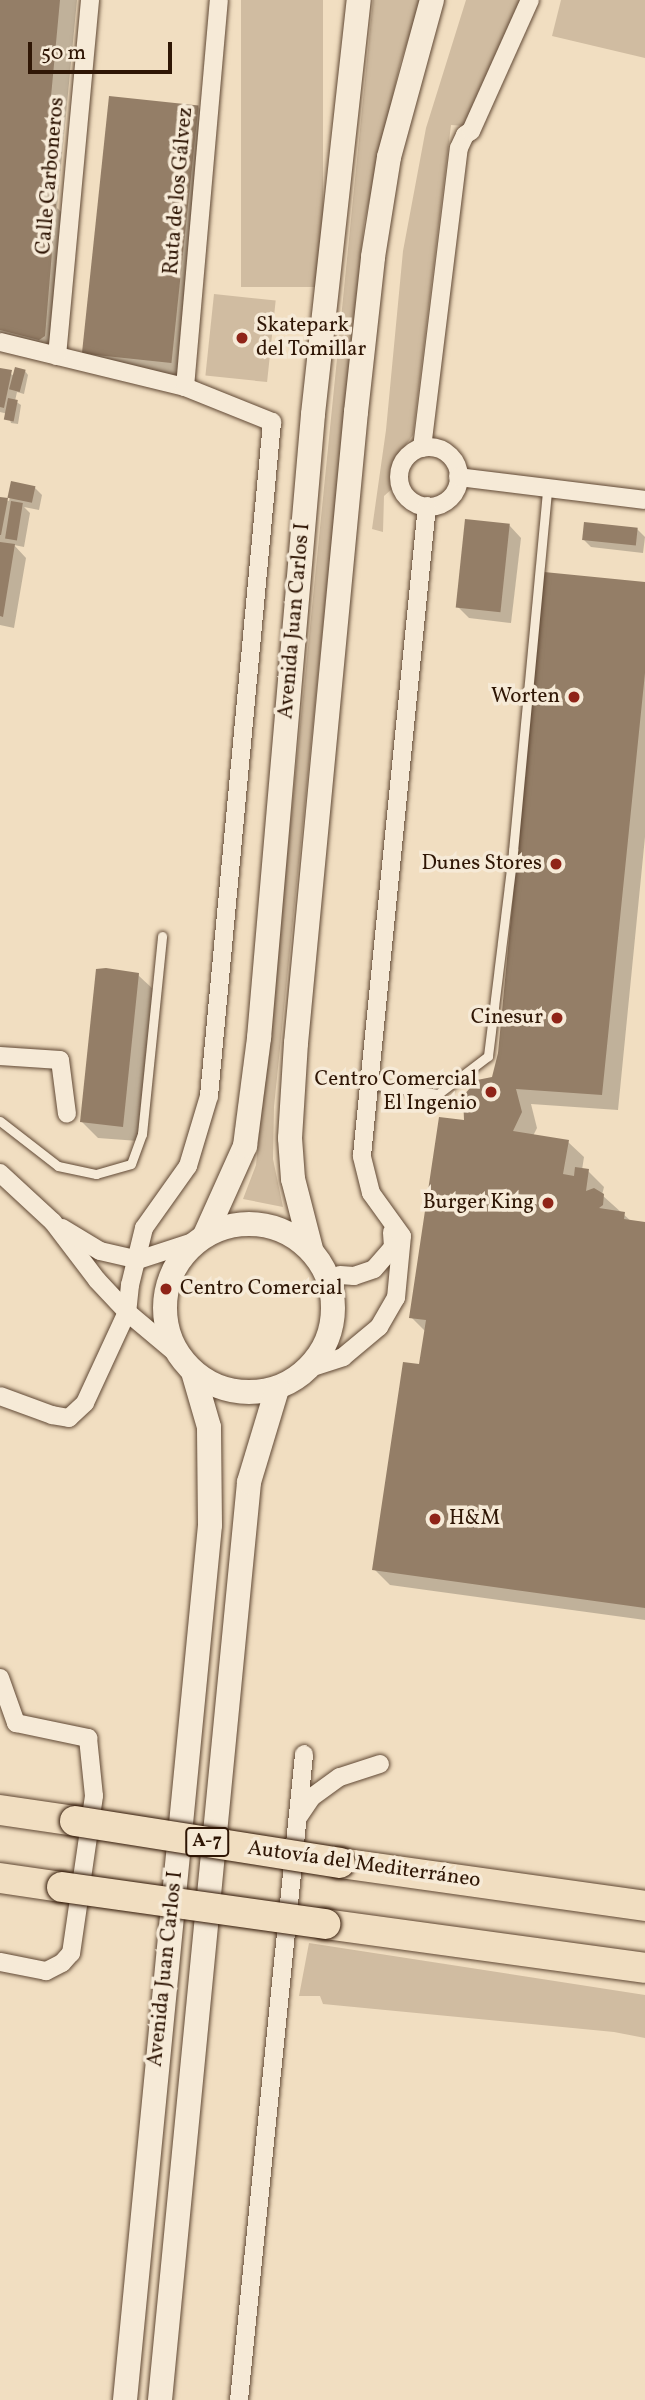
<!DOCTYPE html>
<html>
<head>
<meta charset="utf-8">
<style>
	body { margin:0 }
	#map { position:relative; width:645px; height:2400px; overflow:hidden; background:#f1dec1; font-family:Vollkorn,serif }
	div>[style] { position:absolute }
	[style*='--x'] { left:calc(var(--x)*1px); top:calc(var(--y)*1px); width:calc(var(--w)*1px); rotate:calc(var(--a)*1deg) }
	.green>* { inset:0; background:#d0bca1; transform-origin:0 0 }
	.shadow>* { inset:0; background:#0003 }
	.building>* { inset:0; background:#947e67; transform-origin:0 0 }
	.roads { filter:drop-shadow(0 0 2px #604834) drop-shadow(0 0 2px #604834) }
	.lane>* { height:9px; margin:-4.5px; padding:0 4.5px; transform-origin:4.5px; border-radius:4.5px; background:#f6ead7 }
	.street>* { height:18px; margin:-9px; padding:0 9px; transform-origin:9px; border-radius:9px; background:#f6ead7 }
	.street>.ring { margin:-9px; padding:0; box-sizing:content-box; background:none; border:18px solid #f6ead7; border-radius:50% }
	.secondary>* { height:24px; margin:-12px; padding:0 12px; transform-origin:12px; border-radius:12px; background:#f6ead7 }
	.secondary>.ring { margin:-12px; padding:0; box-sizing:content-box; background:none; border:24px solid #f6ead7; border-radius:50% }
	.highway>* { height:30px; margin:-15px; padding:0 15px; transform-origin:15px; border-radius:15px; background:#f1dec1 }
	.bridges { filter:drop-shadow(0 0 2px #2f1605) drop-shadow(0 0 2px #2f1605) }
	.highway-bridge>* { height:30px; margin:-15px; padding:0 15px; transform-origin:15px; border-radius:15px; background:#f1dec1 }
	.dots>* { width:19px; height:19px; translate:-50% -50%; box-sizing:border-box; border:4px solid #f6ead7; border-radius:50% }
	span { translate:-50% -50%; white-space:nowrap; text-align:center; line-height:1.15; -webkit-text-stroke:7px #f6ead7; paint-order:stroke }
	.shield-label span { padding:2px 5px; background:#f6ead7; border:2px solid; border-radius:5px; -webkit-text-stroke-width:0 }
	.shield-label { font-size:19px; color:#2f1605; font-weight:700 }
	.street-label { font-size:21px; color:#2f1605 }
	.poi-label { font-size:21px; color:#2f1605 }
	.left { translate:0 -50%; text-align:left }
	.right { translate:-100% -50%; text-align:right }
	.scale { position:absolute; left:28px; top:42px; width:144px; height:32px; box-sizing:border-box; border:4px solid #2f1605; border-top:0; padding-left:9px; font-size:21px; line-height:24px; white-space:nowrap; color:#2f1605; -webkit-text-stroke:5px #f6ead7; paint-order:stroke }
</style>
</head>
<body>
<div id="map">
	<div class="green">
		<i style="left:241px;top:0;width:82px;height:287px"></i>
		<i style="clip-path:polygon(373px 0,421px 0,400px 64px,364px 224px,274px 1107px,273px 1159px,283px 1207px,243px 1199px,256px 1165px)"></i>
		<i style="clip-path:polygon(466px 0,521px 0,465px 126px,451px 125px,413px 435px,393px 462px,393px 488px,384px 496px,383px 532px,372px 529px,386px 430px,403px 251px,426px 128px)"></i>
		<i style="clip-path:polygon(561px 0,645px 0,645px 58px,552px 36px)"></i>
		<i style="left:214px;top:294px;width:62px;height:82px;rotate:6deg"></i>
		<i style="clip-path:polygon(309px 1943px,645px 1995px,645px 2038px,614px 2032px,323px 2004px,320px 1996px,299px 1996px)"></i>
	</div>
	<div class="shadow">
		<i style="clip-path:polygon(0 0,77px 0,57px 208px,71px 221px,60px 351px,0 341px)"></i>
		<i style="clip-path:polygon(198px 107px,214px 122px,189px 378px,101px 369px,86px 353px)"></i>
		<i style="clip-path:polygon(0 369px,15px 376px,25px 371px,28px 375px,24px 394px,17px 392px,15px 401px,21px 405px,18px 424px,11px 423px,8px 414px,0 412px)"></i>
		<i style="clip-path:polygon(13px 483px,34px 487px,42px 495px,39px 510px,24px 507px,30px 513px,24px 547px,14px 545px,26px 558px,14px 628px,0 625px,0 498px,9px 501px)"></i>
		<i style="clip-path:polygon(509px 525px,521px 538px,511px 623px,469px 618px,457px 606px)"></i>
		<i style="clip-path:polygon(637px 529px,645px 537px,643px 553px,591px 547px,583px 539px)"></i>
		<i style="clip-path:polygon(645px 584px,645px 837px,618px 1110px,531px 1104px,537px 1128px,533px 1136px,568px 1142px,584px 1157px,582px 1170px,588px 1171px,604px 1187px,602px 1195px,632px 1222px,645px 1224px,645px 1620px,390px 1585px,374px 1569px,421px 1366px,426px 1332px,411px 1317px,466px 1122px,493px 1079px)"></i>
		<i style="clip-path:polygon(138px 975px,154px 990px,138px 1141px,98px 1138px,82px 1122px)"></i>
	</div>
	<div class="building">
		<i style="clip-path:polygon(0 0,60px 0,41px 204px,56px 204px,45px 336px,39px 340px,0 330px)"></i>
		<i style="left:109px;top:96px;width:90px;height:259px;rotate:6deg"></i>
		<i style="left:15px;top:367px;width:11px;height:23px;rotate:15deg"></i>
		<i style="clip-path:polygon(0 368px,12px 370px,4px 408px,0 407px)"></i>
		<i style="left:8px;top:398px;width:10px;height:22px;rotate:11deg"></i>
		<i style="left:11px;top:481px;width:25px;height:17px;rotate:12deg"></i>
		<i style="clip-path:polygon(0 497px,8px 498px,1px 535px,0 535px)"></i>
		<i style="left:11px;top:501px;width:12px;height:38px;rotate:9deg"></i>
		<i style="left:465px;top:519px;width:45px;height:89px;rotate:6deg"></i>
		<i style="left:584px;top:522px;width:54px;height:18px;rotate:6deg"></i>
		<i style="clip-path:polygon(0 542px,15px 544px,3px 617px,0 616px)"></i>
		<i style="clip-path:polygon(544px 572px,645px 582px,645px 673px,602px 1095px,516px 1089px,522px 1112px,513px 1131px,569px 1140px,563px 1174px,574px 1176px,575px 1167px,589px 1169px,586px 1191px,594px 1188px,604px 1194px,603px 1205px,599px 1208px,625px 1212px,624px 1219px,645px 1222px,645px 1608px,372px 1570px,403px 1362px,419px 1364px,426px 1320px,409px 1318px,439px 1117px,464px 1120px,463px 1096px,477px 1080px,492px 1077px,498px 1053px)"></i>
		<i style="clip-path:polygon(106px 968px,139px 973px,123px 1127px,80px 1122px,96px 969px)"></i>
	</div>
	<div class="roads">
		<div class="lane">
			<i style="--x:369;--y:1084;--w:70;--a:8.2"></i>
			<i style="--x:438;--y:1094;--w:63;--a:-37.2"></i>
			<i style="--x:488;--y:1056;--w:207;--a:-83"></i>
			<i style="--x:513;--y:851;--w:365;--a:-84.6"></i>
			<i style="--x:0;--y:1121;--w:73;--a:37.8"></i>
			<i style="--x:58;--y:1166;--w:39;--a:12"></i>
			<i style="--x:96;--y:1174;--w:36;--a:-16"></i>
			<i style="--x:131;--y:1164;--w:32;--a:-70"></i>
			<i style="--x:142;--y:1134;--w:199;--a:-84.2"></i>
		</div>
		<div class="street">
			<i style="--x:0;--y:342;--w:190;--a:13.7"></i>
			<i style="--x:185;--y:387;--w:94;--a:21.9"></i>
			<i style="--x:272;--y:422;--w:677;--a:95.34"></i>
			<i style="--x:209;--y:1096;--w:73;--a:106.7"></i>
			<i style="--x:188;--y:1166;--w:76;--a:125.4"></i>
			<i style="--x:144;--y:1228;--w:59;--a:103.8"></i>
			<i style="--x:130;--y:1285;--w:27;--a:96"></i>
			<i style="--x:127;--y:1312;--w:67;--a:40.1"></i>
			<i style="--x:57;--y:356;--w:358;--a:-84.7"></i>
			<i style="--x:185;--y:387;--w:388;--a:-85"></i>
			<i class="ring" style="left:399px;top:447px;width:42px;height:42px"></i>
			<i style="--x:422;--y:448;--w:302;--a:-83"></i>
			<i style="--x:459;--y:148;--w:14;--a:-65"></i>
			<i style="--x:465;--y:135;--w:7;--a:-34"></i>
			<i style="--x:471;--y:131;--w:144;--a:-65.8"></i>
			<i style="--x:458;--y:477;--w:188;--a:7"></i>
			<i style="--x:0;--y:1056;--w:60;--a:3.8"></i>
			<i style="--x:60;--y:1060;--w:54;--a:82.6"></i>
			<i style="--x:0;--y:1173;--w:72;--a:42.8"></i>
			<i style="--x:53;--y:1222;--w:73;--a:52.8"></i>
			<i style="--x:97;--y:1280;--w:44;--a:46.8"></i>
			<i style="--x:127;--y:1312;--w:100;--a:114.8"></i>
			<i style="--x:85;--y:1403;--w:22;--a:137"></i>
			<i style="--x:69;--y:1418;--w:17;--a:-170"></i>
			<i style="--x:52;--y:1415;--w:55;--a:-159.9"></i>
			<i style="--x:62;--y:1228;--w:44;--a:31.2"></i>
			<i style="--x:100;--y:1251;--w:39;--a:13"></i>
			<i style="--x:138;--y:1260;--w:61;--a:-18.1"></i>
			<i style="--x:340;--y:1275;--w:14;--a:4"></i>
			<i style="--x:354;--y:1276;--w:21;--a:-19"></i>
			<i style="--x:374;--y:1269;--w:29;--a:-49"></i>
			<i style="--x:393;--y:1247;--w:15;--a:-94"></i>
			<i style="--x:310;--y:1368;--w:35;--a:-18"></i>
			<i style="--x:343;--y:1357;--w:47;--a:-39.8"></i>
			<i style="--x:379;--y:1327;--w:34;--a:-60"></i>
			<i style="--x:396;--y:1298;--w:62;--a:-84.5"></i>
			<i style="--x:402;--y:1236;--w:53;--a:-125.8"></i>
			<i style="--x:371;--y:1193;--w:38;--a:-104"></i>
			<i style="--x:362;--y:1156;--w:653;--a:-84.29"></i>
			<i style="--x:0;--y:1678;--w:48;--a:70.4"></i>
			<i style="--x:16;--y:1723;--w:74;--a:11.8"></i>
			<i style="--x:88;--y:1738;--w:58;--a:84.1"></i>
			<i style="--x:94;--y:1796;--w:159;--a:98.3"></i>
			<i style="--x:71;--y:1953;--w:13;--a:132"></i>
			<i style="--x:62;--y:1963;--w:18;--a:153"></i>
			<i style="--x:46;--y:1971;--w:47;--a:-168.9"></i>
			<i style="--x:299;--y:1816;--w:23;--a:-56"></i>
			<i style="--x:312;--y:1797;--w:34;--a:-36"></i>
			<i style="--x:340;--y:1777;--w:42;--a:-18"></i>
			<i style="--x:239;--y:2400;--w:649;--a:-84.25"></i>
		</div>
		<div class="secondary">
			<i class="ring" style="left:165px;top:1224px;width:144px;height:144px"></i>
			<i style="--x:205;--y:1235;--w:98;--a:-65.8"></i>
			<i style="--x:245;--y:1146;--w:109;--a:-82.6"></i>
			<i style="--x:259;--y:1038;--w:626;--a:-85.05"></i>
			<i style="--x:313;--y:414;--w:417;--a:-83.7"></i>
			<i style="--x:311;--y:1249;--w:72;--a:-104.4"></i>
			<i style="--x:293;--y:1179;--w:41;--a:-94.2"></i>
			<i style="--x:290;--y:1138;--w:95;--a:-86.4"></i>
			<i style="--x:296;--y:1043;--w:634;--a:-84.57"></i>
			<i style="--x:356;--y:412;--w:156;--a:-83.7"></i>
			<i style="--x:373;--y:257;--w:101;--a:-80.9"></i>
			<i style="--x:389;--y:157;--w:163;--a:-74.7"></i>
			<i style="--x:125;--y:2400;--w:879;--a:-84.45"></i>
			<i style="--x:210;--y:1525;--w:98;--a:-90.6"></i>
			<i style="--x:209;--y:1427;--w:57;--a:-106.2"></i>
			<i style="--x:160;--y:2400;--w:922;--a:-84.46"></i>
			<i style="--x:249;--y:1482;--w:97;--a:-73.2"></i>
		</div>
		<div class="highway">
			<i style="--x:0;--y:1810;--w:76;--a:8.3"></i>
			<i style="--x:340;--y:1863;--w:308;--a:8"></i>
			<i style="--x:0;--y:1878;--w:63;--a:8.3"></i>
			<i style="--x:325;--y:1924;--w:323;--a:7.8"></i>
		</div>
	</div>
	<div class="bridges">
		<div class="highway-bridge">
			<i style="--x:75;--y:1821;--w:268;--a:9"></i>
			<i style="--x:62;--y:1887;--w:266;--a:8"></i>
		</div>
	</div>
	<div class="dots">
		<i style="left:242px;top:338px;background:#8f2418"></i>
		<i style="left:574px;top:697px;background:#8f2418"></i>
		<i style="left:556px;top:864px;background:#8f2418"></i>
		<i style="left:557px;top:1018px;background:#8f2418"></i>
		<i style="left:491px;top:1092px;background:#8f2418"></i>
		<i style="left:548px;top:1203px;background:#8f2418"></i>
		<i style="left:166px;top:1289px;background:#8f2418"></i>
		<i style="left:435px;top:1519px;background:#8f2418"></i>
	</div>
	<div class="shield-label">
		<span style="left:207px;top:1842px">A-7</span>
	</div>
	<div class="street-label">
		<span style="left:51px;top:176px;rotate:-85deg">Calle Carboneros</span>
		<span style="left:179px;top:191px;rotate:-85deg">Ruta de los Gálvez</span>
		<span style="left:295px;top:621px;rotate:-85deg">Avenida Juan Carlos I</span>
		<span style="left:364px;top:1865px;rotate:8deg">Autovía del Mediterráneo</span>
		<span style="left:166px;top:1969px;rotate:-84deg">Avenida Juan Carlos I</span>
	</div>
	<div class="poi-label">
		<span class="left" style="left:256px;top:338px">Skatepark<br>del Tomillar</span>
		<span class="right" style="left:560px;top:697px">Worten</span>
		<span class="right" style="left:542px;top:864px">Dunes Stores</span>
		<span class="right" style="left:543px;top:1018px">Cinesur</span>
		<span class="right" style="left:477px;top:1092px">Centro Comercial<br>El Ingenio</span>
		<span class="right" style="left:534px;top:1203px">Burger King</span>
		<span class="left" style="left:180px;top:1289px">Centro Comercial</span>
		<span class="left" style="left:449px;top:1519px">H&amp;M</span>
	</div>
	<div class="scale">50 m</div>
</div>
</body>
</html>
